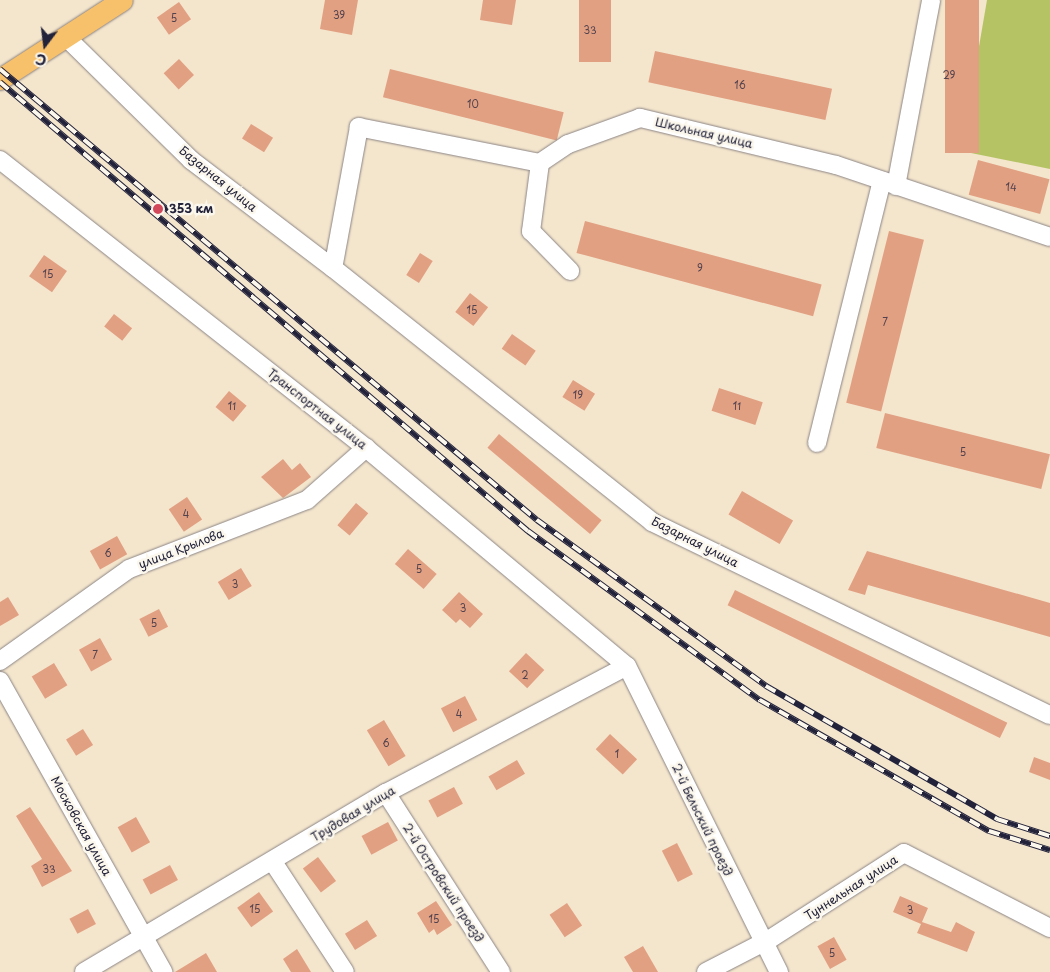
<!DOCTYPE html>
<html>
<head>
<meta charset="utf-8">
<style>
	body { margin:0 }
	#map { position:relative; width:1050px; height:972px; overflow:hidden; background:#f4e6cd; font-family:"Playpen Sans",sans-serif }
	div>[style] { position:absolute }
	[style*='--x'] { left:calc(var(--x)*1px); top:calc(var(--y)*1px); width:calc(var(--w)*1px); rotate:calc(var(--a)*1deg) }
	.green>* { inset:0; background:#b6c365 }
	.building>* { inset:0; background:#e2a083; transform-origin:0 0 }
	.roads { filter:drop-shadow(0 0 1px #8b8484) drop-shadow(0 0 1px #8b8484) }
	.minor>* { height:18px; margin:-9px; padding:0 9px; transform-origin:9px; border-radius:9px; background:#fff }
	.major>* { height:21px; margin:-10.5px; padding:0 10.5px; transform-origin:10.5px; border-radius:10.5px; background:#f7c06b }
	.rail>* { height:5.5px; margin-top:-2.75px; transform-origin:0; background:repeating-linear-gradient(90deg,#fbf7ec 0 11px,#22223b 0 22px); box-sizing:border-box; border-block:1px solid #22223b }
	.dots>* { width:14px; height:14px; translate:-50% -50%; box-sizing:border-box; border:2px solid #fbf7ec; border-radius:50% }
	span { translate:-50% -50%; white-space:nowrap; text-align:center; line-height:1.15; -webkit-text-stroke:5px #fbf7ec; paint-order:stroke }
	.number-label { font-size:10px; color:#52424d }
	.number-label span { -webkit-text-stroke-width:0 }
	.street-label { font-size:12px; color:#22223b }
	.poi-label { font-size:12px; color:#22223b; font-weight:700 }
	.left { translate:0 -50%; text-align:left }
	.north { position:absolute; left:20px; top:20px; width:50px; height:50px; -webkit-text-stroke:4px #fbf7ec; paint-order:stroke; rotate:195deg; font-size:14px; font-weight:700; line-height:20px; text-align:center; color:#22223b }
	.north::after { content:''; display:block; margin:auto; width:18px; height:22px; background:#22223b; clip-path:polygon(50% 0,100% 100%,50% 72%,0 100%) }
</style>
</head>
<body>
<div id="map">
	<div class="green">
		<i style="clip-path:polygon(987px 0,1050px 0,1050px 169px,961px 151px)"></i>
	</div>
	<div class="building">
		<i style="clip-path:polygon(325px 0,358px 0,352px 35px,320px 29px)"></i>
		<i style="clip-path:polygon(483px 0,516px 0,512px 25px,480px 20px)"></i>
		<i style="left:579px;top:0;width:32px;height:62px"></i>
		<i style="left:945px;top:0;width:34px;height:153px"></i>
		<i style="left:179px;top:2px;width:21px;height:27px;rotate:55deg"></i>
		<i style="left:655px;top:51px;width:181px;height:32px;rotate:12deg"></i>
		<i style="left:179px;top:59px;width:22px;height:21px;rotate:47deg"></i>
		<i style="left:390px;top:69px;width:179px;height:29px;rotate:14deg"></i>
		<i style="left:251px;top:124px;width:26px;height:17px;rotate:32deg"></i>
		<i style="left:978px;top:160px;width:74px;height:36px;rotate:15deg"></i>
		<i style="left:585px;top:221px;width:245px;height:33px;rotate:15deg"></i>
		<i style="left:889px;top:231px;width:36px;height:177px;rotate:14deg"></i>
		<i style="left:420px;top:253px;width:15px;height:26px;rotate:32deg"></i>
		<i style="left:44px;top:255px;width:28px;height:26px;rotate:35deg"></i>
		<i style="left:470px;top:293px;width:23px;height:24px;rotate:38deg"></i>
		<i style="left:114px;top:314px;width:23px;height:16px;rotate:38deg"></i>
		<i style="left:512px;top:334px;width:29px;height:18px;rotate:35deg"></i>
		<i style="left:573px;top:380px;width:26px;height:20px;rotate:32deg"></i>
		<i style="left:719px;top:388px;width:46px;height:24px;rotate:18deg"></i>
		<i style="left:229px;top:391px;width:23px;height:21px;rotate:40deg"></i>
		<i style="left:885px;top:413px;width:170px;height:36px;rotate:14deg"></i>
		<i style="left:499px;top:434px;width:134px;height:18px;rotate:40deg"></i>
		<i style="clip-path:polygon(283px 459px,292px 470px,300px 463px,311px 477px,283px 498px,261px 477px)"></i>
		<i style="left:742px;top:491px;width:59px;height:27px;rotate:30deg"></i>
		<i style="left:187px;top:497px;width:27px;height:22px;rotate:56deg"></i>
		<i style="left:356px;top:503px;width:16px;height:29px;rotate:40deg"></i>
		<i style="left:117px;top:536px;width:21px;height:31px;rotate:61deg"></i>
		<i style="left:408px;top:549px;width:38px;height:20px;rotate:41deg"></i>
		<i style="clip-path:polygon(867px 551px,1050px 603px,1050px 637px,868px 585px,865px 595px,848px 590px)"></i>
		<i style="left:241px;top:568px;width:21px;height:27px;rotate:59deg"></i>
		<i style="left:735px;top:590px;width:303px;height:17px;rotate:26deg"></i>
		<i style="clip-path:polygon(459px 592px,483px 614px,470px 628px,460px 619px,456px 623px,442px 610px)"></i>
		<i style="clip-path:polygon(8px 597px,19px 615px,0 626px,0 602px)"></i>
		<i style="left:159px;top:609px;width:20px;height:22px;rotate:63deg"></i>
		<i style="left:100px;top:638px;width:25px;height:24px;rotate:61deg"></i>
		<i style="left:526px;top:653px;width:25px;height:25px;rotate:43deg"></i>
		<i style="left:54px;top:663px;width:26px;height:26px;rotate:59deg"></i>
		<i style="left:465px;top:696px;width:27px;height:27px;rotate:63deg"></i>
		<i style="left:384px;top:720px;width:42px;height:20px;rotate:59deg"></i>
		<i style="left:83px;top:729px;width:19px;height:20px;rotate:58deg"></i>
		<i style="left:610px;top:734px;width:37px;height:21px;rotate:43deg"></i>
		<i style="clip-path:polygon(1034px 757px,1050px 763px,1050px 780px,1029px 772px)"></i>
		<i style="left:517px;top:760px;width:16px;height:33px;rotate:60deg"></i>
		<i style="left:454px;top:787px;width:19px;height:29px;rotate:62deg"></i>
		<i style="clip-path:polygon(30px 807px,72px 871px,42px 887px,31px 866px,42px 859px,16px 816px)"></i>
		<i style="left:136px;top:817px;width:29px;height:21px;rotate:61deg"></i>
		<i style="left:388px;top:822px;width:21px;height:30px;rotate:62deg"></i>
		<i style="left:677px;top:843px;width:35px;height:17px;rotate:63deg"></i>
		<i style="left:318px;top:857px;width:30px;height:19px;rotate:53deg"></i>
		<i style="left:170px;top:865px;width:17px;height:31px;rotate:62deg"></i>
		<i style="left:259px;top:892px;width:24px;height:27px;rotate:54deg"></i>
		<i style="clip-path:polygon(900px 896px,928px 908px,922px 922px,951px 932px,956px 922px,975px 932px,967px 952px,917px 933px,921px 924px,893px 912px)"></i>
		<i style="clip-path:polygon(436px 901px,452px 925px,437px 935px,434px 929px,429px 933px,417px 913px)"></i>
		<i style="left:567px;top:903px;width:27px;height:21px;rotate:56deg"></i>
		<i style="left:88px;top:909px;width:17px;height:21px;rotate:62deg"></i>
		<i style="left:367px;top:920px;width:19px;height:26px;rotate:58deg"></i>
		<i style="left:834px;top:937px;width:26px;height:19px;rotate:61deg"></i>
		<i style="clip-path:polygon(643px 946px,658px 972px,633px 972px,624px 957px)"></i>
		<i style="clip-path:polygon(297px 949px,311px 972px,291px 972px,283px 959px)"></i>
		<i style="clip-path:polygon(206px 953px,217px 972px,175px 972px)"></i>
	</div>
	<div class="roads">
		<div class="minor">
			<i style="--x:67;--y:38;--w:174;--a:44.5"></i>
			<i style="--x:191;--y:160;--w:178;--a:37.3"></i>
			<i style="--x:0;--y:160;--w:466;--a:38.2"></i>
			<i style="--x:366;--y:448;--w:340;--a:39.9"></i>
			<i style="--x:627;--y:666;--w:342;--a:63.6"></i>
			<i style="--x:540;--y:163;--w:69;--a:97.5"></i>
			<i style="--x:531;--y:231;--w:56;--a:45.7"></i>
			<i style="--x:896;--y:186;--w:189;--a:-79.3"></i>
			<i style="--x:1050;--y:237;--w:226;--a:-161.4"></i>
			<i style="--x:836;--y:165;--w:202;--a:-166.5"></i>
			<i style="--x:640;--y:118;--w:77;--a:160.1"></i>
			<i style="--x:568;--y:144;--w:34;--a:146"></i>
			<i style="--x:540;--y:163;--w:185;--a:-168.8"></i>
			<i style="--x:359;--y:127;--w:143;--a:100.4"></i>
			<i style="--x:333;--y:268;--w:408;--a:38.5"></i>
			<i style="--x:652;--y:522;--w:442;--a:25.9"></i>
			<i style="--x:817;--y:443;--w:270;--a:-76.1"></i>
			<i style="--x:0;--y:661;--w:158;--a:-35.5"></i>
			<i style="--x:129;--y:569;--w:191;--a:-21.2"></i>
			<i style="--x:307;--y:500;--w:79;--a:-41.4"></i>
			<i style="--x:0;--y:681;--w:334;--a:60.7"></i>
			<i style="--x:386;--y:793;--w:213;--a:57.3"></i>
			<i style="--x:273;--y:862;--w:131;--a:56.8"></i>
			<i style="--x:84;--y:972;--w:351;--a:-30.7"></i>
			<i style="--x:386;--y:793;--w:272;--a:-27.8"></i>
			<i style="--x:706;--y:972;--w:72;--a:-27.3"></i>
			<i style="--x:770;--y:939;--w:159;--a:-32.7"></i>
			<i style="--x:904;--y:853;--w:164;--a:27.2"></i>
		</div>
		<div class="major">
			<i style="--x:0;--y:79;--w:145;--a:-32.9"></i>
		</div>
	</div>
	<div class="rail">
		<i style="--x:0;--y:69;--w:701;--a:40.03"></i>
		<i style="--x:537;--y:520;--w:283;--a:35.9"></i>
		<i style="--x:766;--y:686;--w:267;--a:29.9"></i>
		<i style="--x:997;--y:819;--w:56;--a:17.8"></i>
		<i style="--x:0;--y:82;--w:693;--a:40.38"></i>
		<i style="--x:528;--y:531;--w:287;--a:36.1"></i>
		<i style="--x:760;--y:700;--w:264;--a:29.8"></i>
		<i style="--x:989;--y:831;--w:64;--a:17.3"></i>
	</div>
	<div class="dots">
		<i style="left:158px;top:209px;background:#d1495b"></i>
	</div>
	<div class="number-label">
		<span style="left:339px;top:15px">39</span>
		<span style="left:174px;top:18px">5</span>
		<span style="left:590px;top:30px">33</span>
		<span style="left:949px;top:75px">29</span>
		<span style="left:740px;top:85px">16</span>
		<span style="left:473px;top:104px">10</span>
		<span style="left:1011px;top:187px">14</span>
		<span style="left:700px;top:268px">9</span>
		<span style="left:48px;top:274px">15</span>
		<span style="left:472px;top:310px">15</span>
		<span style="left:885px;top:322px">7</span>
		<span style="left:578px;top:395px">19</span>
		<span style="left:232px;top:406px">11</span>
		<span style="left:737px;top:406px">11</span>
		<span style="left:963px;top:452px">5</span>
		<span style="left:186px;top:514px">4</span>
		<span style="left:108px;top:553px">6</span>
		<span style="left:419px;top:569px">5</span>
		<span style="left:235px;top:584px">3</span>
		<span style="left:463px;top:608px">3</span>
		<span style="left:154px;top:623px">5</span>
		<span style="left:95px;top:655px">7</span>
		<span style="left:525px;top:675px">2</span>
		<span style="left:459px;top:714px">4</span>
		<span style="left:386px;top:743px">6</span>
		<span style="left:617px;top:754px">1</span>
		<span style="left:49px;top:869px">33</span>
		<span style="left:255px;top:909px">15</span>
		<span style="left:910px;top:910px">3</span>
		<span style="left:434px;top:919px">15</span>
		<span style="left:832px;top:953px">5</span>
	</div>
	<div class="street-label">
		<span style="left:704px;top:133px;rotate:13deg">Школьная улица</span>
		<span style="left:218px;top:179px;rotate:39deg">Базарная улица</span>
		<span style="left:317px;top:409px;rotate:38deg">Транспортная улица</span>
		<span style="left:695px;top:542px;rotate:27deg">Базарная улица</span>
		<span style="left:181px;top:549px;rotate:-21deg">улица Крылова</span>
		<span style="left:353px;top:814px;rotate:-31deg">Трудовая улица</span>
		<span style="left:702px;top:820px;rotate:64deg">2-й Бельский проезд</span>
		<span style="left:81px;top:826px;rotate:61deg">Московская улица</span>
		<span style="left:443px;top:883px;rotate:57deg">2-й Островский проезд</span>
		<span style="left:851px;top:888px;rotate:-33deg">Туннельная улица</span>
	</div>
	<div class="poi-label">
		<span class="left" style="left:169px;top:209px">353 км</span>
	</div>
	<div class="north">С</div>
</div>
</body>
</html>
